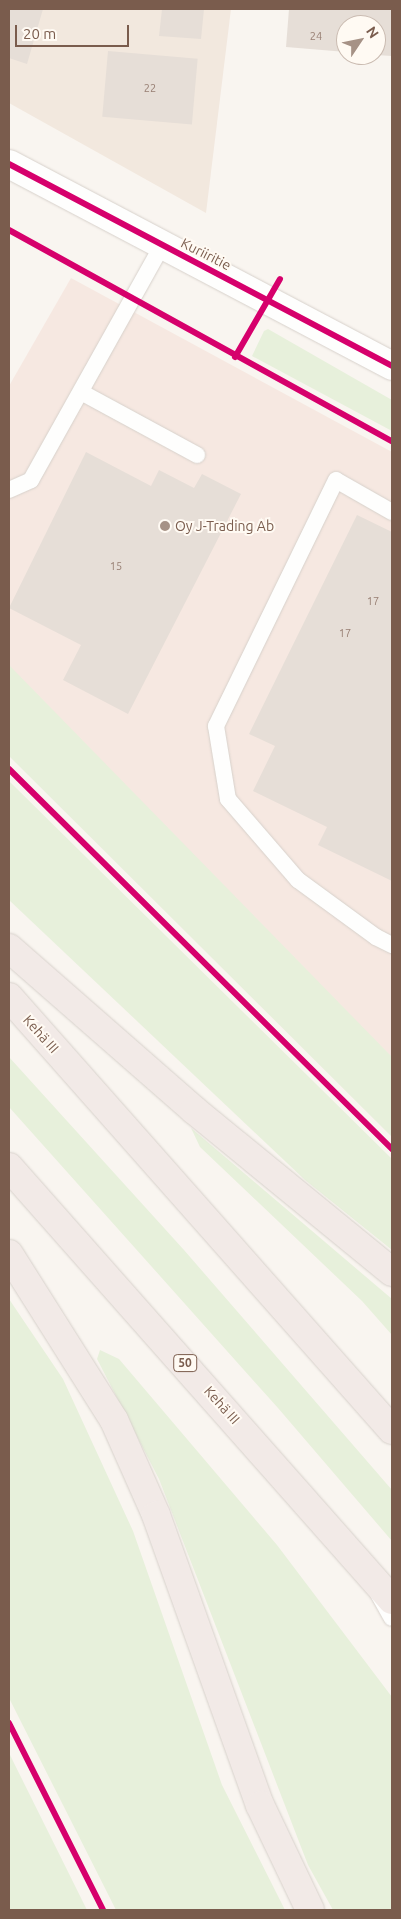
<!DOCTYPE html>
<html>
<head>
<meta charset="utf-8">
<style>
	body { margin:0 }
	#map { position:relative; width:401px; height:1919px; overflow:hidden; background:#f9f5f0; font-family:Ubuntu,sans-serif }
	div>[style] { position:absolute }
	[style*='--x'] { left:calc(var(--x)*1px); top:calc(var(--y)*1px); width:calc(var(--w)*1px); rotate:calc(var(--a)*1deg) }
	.residential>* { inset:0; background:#f2e8de }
	.commercial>* { inset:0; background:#f6e8e1 }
	.green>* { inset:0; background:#e7f0db }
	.building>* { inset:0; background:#e6ded7; transform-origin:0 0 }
	.roads { filter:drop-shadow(0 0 1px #d7d1cb) drop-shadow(0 0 1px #d7d1cb) }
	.lane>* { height:16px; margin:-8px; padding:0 8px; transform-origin:8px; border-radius:8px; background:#fefefd }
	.secondary>* { height:28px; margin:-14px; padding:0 14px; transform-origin:14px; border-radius:14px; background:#fefefd }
	.highway>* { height:28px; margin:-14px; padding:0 14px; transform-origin:14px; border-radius:14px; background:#f2eae7 }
	.cycleway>* { height:6px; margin:-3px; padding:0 3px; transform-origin:3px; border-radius:3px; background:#d6006c }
	.dots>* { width:14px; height:14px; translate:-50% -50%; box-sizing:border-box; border:2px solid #fffaf3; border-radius:50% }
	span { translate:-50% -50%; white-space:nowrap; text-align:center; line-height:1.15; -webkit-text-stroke:4px #fffaf3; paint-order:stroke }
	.number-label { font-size:11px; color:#977e72 }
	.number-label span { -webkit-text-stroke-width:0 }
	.shield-label span { padding:1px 4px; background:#fffaf3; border:1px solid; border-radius:4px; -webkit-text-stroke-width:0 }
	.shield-label { font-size:12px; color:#7a5c4d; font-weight:700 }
	.street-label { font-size:14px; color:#7a5c4d }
	.poi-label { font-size:14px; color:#7a5c4d }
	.left { translate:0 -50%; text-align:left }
	.frame { position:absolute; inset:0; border:10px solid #7a5c4d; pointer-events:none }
	.north { position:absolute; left:336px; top:15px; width:50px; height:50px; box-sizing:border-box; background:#fffaf3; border:1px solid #cabbb1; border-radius:50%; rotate:56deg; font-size:14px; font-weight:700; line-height:20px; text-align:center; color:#7a5c4d }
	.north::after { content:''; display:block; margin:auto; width:18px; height:22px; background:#a69286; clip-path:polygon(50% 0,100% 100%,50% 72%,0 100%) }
	.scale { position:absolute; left:15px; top:25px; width:114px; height:22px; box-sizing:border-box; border:2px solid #7a5c4d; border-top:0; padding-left:6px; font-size:15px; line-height:18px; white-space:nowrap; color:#7a5c4d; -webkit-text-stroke:4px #fffaf3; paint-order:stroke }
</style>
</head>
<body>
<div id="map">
	<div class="residential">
		<i style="clip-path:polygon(9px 9px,231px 9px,206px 213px,9px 103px)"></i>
	</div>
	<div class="commercial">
		<i style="clip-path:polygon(71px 278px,392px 452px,392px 1062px,9px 669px,9px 386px)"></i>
	</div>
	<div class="green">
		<i style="clip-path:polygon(268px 329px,392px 400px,392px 431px,252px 356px,264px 331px)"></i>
		<i style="clip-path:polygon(9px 665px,392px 1057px,392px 1137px,9px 756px)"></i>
		<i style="clip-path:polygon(9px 781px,392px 1159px,392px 1250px,305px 1180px,9px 900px)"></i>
		<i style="clip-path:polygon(9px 1057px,184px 1250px,392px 1490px,392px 1541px,278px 1408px,9px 1107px)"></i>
		<i style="clip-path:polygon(191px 1128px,392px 1299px,392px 1335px,362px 1301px,200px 1147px)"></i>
		<i style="clip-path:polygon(9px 1299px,63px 1379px,133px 1531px,222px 1785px,285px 1910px,116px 1910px,9px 1698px)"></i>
		<i style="clip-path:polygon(100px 1350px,119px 1359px,277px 1545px,392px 1697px,392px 1910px,333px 1910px,308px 1865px,159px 1479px,97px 1359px)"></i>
		<i style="clip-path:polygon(9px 1753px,87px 1910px,9px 1910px)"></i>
	</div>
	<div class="building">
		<i style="clip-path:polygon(9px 9px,43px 9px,27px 64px,9px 58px)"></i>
		<i style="clip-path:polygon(162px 9px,204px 9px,201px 39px,159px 36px)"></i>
		<i style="clip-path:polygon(289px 9px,392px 9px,392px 56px,376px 55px,376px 25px,346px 25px,346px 52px,286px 47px)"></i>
		<i style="left:108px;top:51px;width:90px;height:66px;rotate:5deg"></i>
		<i style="clip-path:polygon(86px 452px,151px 486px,159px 470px,194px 488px,202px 474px,241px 494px,128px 714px,63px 680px,81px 645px,9px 608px)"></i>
		<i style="clip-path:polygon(357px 515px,392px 532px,392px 881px,318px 845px,327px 827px,253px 791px,275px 746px,249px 734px)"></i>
	</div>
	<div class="roads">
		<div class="lane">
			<i style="--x:81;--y:392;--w:132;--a:28.5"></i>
			<i style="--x:9;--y:490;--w:24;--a:-24"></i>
			<i style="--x:31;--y:480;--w:268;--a:-60.8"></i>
			<i style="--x:392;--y:512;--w:64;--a:-150.3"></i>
			<i style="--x:336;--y:480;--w:274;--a:116"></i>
			<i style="--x:216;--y:726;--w:74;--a:80.7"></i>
			<i style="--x:228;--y:799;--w:107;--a:49.2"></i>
			<i style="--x:298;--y:880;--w:97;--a:36.2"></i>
			<i style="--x:376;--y:937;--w:18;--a:27"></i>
			<i style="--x:379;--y:1595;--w:26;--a:61"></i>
		</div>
		<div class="secondary">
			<i style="--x:9;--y:164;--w:433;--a:27.8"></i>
		</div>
		<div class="highway">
			<i style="--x:9;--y:948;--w:246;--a:41.2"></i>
			<i style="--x:194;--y:1110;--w:256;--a:39.3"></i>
			<i style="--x:9;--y:997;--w:578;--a:48.51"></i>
			<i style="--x:9;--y:1167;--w:578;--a:48.51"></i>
			<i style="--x:9;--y:1254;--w:196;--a:57.7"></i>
			<i style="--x:114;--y:1420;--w:104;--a:66.1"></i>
			<i style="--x:156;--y:1515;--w:308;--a:70.3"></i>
			<i style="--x:260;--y:1805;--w:116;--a:64.5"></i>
		</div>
	</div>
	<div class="cycleway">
		<i style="--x:9;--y:164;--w:433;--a:27.8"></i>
		<i style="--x:9;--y:230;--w:437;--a:28.9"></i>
		<i style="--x:235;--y:357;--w:90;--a:-60"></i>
		<i style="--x:9;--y:769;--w:540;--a:44.77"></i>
		<i style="--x:9;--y:1723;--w:209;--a:63.3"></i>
	</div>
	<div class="dots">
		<i style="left:165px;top:526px;background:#a69286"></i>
	</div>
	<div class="number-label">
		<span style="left:316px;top:36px">24</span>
		<span style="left:150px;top:88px">22</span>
		<span style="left:116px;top:566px">15</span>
		<span style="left:373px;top:601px">17</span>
		<span style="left:345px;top:633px">17</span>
	</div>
	<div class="shield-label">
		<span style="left:185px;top:1363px">50</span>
	</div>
	<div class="street-label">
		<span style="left:206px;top:254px;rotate:27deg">Kuriiritie</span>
		<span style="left:41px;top:1034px;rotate:48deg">Kehä III</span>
		<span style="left:222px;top:1405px;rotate:48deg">Kehä III</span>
	</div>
	<div class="poi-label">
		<span class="left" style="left:175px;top:526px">Oy J-Trading Ab</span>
	</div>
	<div class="frame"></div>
	<div class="north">N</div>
	<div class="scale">20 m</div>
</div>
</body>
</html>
